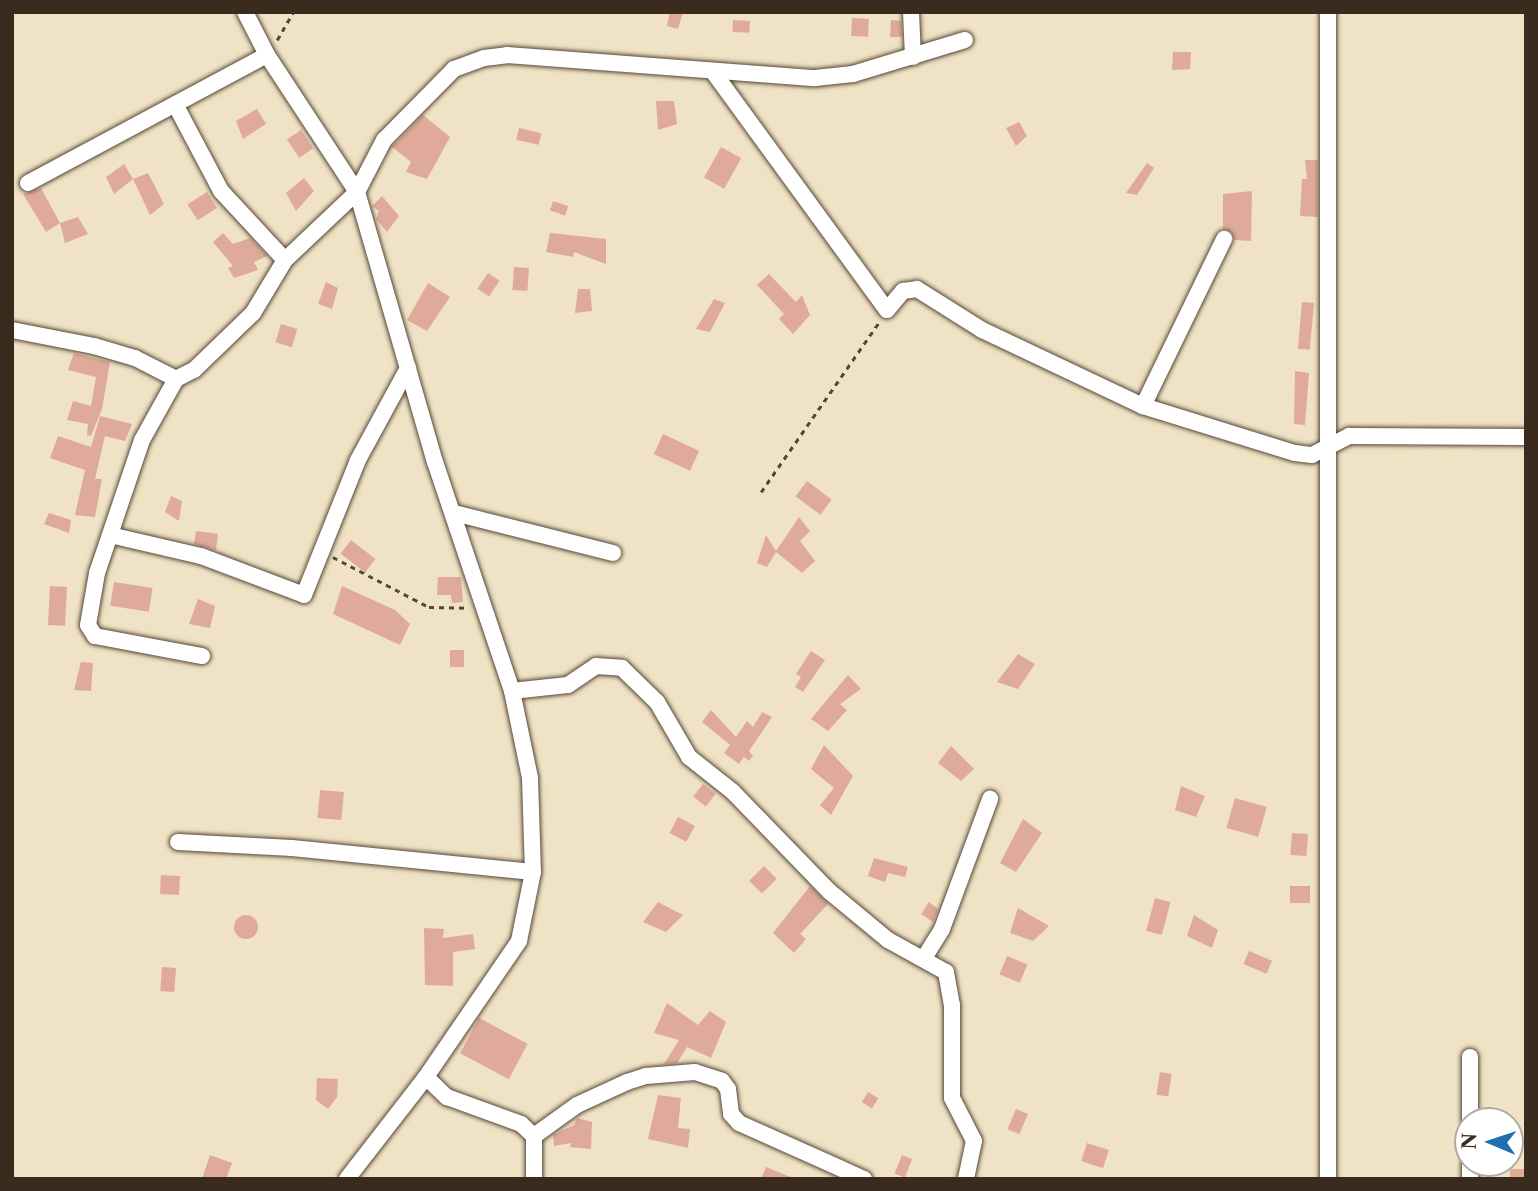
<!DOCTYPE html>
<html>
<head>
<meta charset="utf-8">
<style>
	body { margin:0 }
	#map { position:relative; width:1538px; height:1191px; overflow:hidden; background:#f0e2c4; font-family:"Libre Caslon Text",serif }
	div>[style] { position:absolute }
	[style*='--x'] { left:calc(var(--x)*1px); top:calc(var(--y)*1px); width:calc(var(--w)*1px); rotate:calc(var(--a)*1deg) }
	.building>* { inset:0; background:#e0aa9a; transform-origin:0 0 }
	.round { border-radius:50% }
	.path>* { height:2.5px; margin-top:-1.25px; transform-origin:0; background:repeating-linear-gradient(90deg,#564637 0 5px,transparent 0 10px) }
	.roads { filter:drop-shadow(0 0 2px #564637) drop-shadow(0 0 2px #564637) }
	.minor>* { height:16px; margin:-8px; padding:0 8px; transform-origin:8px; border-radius:8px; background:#fff }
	span { translate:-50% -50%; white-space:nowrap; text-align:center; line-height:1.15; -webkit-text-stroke:7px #fff; paint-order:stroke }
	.frame { position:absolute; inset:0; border:14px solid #3b2a1e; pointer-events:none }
	.north { position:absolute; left:1454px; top:1107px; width:70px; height:70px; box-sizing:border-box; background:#fff; border:2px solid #b1aaa5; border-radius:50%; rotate:272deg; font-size:19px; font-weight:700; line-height:28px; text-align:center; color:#3b2a1e }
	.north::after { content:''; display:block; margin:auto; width:24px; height:32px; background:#1f6fb2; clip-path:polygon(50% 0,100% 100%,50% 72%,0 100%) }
</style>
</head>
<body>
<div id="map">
	<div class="building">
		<i style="clip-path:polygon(670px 12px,683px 12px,678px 29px,667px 26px)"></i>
		<i style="left:852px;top:18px;width:17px;height:18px;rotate:3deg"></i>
		<i style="left:733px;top:20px;width:17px;height:12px;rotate:3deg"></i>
		<i style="clip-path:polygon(891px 20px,901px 21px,902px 37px,890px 37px)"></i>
		<i style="clip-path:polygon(1173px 52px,1191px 52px,1190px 69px,1172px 70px)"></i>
		<i style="clip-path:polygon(656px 101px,674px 101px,677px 124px,658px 130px)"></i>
		<i style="clip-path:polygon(257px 109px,266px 124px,243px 139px,236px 121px)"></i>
		<i style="clip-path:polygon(423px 115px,450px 137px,427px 179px,406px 172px,411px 162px,392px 147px)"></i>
		<i style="clip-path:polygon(1019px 122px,1027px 136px,1016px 146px,1006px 128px)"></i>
		<i style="left:519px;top:128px;width:23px;height:12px;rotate:13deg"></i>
		<i style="left:301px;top:130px;width:22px;height:17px;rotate:56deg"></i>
		<i style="left:721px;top:147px;width:23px;height:35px;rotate:29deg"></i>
		<i style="clip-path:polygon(1305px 160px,1318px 160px,1318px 217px,1300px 216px,1302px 179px,1307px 179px)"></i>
		<i style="clip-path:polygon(1147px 163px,1154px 168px,1137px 195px,1126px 193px)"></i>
		<i style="clip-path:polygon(124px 164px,133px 179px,114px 194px,106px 177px)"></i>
		<i style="clip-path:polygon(148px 173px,164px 204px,150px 215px,133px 179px)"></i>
		<i style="clip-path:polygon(304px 178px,314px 191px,296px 211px,286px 193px)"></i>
		<i style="clip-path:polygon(41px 188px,60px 223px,46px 232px,23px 194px)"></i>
		<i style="clip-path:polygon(1252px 191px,1251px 241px,1234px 240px,1232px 233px,1223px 229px,1223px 194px)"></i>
		<i style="left:207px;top:192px;width:19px;height:23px;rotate:58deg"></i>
		<i style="clip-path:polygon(382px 196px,399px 216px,387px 232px,376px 219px,379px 211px,372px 206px)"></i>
		<i style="left:553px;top:201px;width:16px;height:10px;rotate:18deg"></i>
		<i style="clip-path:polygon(78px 217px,88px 234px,65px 243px,60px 223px)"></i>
		<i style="clip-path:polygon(223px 233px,233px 244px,250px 238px,267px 256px,254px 262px,258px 270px,234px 278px,228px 268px,233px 266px,213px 242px)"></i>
		<i style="clip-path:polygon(550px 233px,606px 239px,606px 264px,574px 252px,573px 257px,546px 252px)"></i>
		<i style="left:514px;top:267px;width:15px;height:23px;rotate:4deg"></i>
		<i style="left:488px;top:273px;width:14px;height:19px;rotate:34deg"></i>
		<i style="clip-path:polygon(769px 274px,796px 302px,802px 295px,810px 315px,793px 334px,779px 319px,784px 314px,757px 285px)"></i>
		<i style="clip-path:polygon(326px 282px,338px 288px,332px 309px,318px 304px)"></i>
		<i style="clip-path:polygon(428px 283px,450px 297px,427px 331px,407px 320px)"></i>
		<i style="clip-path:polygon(578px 289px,590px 289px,592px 311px,575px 313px)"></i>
		<i style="clip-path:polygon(714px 299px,725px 303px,710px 332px,696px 329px)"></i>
		<i style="left:1302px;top:302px;width:12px;height:47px;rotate:5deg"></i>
		<i style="left:281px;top:324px;width:17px;height:19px;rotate:17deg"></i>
		<i style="clip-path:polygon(74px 353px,110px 362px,102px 409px,91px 436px,87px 435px,88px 424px,67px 420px,73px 401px,91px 406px,96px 377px,68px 370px)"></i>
		<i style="clip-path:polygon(1295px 371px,1309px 373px,1305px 425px,1294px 424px)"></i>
		<i style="clip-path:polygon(100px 416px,132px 424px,125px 441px,105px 436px,95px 479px,102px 479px,95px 517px,75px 515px,85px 470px,50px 458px,58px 436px,91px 447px)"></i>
		<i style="left:663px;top:434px;width:40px;height:22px;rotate:25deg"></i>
		<i style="left:807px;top:481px;width:31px;height:19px;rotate:37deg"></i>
		<i style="clip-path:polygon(171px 496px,182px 501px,179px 521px,165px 512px)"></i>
		<i style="clip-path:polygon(49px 513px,71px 520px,69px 533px,44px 524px)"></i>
		<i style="clip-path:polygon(799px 517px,810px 531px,800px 541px,815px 561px,802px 573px,776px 552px,767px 567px,757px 563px,766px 535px,776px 551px)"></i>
		<i style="clip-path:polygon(196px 531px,218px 534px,216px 550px,194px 544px)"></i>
		<i style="left:351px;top:540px;width:31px;height:17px;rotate:38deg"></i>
		<i style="clip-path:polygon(438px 577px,461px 577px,463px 602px,452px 603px,451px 595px,437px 595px)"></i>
		<i style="left:114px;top:582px;width:39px;height:24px;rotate:9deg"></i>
		<i style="left:50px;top:586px;width:17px;height:39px;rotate:3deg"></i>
		<i style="clip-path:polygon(342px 586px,395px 610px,410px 624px,400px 645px,333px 614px)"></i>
		<i style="clip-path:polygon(198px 599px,215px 606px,210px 628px,189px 624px)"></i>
		<i style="left:450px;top:650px;width:14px;height:17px"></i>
		<i style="clip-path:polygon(811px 651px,825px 660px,803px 692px,795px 687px,801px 677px,796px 674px)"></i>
		<i style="clip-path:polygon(1018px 654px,1035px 664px,1018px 689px,997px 682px)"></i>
		<i style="clip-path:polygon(81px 662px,93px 663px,91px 691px,74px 690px)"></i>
		<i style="clip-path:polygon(848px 675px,861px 689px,840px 704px,847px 710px,828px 731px,811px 719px)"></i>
		<i style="clip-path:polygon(711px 710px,736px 737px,747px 721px,753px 727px,762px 712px,772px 717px,749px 751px,753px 756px,749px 761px,744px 757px,739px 764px,724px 753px,730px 745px,702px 722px)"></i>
		<i style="clip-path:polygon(824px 745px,853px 776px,831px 815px,820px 805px,834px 788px,811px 769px)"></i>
		<i style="clip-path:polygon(951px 746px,974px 769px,961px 781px,938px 763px)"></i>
		<i style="left:703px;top:784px;width:16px;height:16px;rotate:38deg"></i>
		<i style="clip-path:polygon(1181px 786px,1205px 796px,1196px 817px,1175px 810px)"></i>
		<i style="left:320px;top:790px;width:24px;height:28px;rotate:5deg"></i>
		<i style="left:1235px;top:798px;width:33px;height:31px;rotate:16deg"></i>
		<i style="left:678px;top:817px;width:19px;height:18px;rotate:28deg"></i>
		<i style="clip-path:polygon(1023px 819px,1042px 833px,1016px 872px,1000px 863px)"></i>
		<i style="left:1292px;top:833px;width:16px;height:22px;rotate:4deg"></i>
		<i style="clip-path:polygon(874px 858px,908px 867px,905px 877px,888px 873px,885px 882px,868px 876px)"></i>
		<i style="left:764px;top:866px;width:18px;height:21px;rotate:45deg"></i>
		<i style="left:161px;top:875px;width:19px;height:19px;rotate:3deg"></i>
		<i style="clip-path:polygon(810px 886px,828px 904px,800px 934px,806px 939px,794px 953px,773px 933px)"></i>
		<i style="left:1310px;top:886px;width:17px;height:20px;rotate:90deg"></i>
		<i style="left:1155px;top:898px;width:16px;height:34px;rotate:15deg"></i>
		<i style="clip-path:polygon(658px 902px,683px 915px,666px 932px,643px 922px)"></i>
		<i style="clip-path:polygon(929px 902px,938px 909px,933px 922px,921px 914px)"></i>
		<i style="clip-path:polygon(1018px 908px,1049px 926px,1033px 941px,1010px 933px)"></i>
		<i class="round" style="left:234px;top:915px;width:24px;height:24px"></i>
		<i style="clip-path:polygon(1194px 915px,1218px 930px,1212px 948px,1187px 936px)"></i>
		<i style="clip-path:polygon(424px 928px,444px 929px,443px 938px,473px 934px,475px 949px,453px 952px,453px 986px,425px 985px)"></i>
		<i style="left:1249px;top:951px;width:25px;height:14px;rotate:23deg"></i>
		<i style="left:1007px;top:956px;width:22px;height:20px;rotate:22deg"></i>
		<i style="left:162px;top:967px;width:14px;height:24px;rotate:4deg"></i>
		<i style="clip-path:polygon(667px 1003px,698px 1025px,710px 1011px,726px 1022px,711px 1058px,687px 1047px,677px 1063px,664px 1064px,679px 1040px,654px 1033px)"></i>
		<i style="left:479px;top:1018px;width:55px;height:40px;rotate:28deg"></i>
		<i style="left:1160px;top:1072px;width:12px;height:23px;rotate:9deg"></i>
		<i style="clip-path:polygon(317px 1078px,338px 1079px,337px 1097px,328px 1109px,316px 1100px)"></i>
		<i style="left:868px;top:1092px;width:12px;height:12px;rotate:31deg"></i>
		<i style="clip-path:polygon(658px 1095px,681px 1098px,678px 1128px,690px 1129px,688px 1148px,648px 1139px)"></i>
		<i style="left:1016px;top:1109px;width:13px;height:22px;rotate:23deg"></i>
		<i style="clip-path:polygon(577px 1118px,592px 1122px,591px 1149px,570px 1147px,571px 1143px,554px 1146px,553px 1135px,574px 1125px)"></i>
		<i style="left:1087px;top:1143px;width:23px;height:19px;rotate:18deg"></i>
		<i style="clip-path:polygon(210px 1155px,232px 1163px,226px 1179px,202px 1179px)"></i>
		<i style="left:902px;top:1155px;width:11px;height:20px;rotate:22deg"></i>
		<i style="clip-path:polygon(766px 1167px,793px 1178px,793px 1179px,761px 1179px)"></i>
		<i style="left:1510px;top:1169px;width:16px;height:10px"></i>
	</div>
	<div class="path">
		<i style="--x:277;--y:40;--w:32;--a:-60"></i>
		<i style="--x:761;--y:492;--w:207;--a:-55.2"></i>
		<i style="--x:333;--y:557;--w:108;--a:27.5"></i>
		<i style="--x:429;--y:607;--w:39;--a:1"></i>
	</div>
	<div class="roads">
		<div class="minor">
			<i style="--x:245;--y:12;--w:48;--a:62.9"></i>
			<i style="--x:267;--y:55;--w:164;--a:56.7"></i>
			<i style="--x:357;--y:192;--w:281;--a:73.9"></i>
			<i style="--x:435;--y:462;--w:242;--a:71.4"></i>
			<i style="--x:512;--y:691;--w:89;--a:78.3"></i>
			<i style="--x:530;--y:778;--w:94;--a:88.2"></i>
			<i style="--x:533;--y:872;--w:70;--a:101.5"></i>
			<i style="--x:519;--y:941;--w:165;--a:124.4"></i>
			<i style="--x:426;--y:1077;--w:129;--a:127.8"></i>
			<i style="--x:911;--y:12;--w:45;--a:87.5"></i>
			<i style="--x:714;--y:73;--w:293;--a:53.9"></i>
			<i style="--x:887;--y:310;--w:25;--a:-50"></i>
			<i style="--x:903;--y:291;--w:14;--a:-8"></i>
			<i style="--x:917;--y:289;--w:77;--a:32.2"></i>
			<i style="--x:982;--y:330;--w:178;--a:25.3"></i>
			<i style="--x:1143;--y:406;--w:159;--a:17.2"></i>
			<i style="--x:1295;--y:453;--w:17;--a:7"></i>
			<i style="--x:1312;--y:455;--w:42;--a:-27.2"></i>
			<i style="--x:1349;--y:436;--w:177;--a:0.3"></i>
			<i style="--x:176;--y:106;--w:96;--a:62.1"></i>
			<i style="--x:221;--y:191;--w:94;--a:47.2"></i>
			<i style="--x:28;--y:183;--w:271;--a:-28.2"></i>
			<i style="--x:12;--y:330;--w:84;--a:11"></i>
			<i style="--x:94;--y:346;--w:43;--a:16.3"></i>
			<i style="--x:135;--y:358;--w:46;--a:27.1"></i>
			<i style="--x:176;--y:379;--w:20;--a:-27"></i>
			<i style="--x:194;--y:370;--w:82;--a:-44"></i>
			<i style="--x:253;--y:313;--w:62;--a:-58.9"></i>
			<i style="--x:285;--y:260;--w:99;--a:-43.4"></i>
			<i style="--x:357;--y:192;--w:59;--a:-62.6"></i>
			<i style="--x:384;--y:140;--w:100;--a:-45.4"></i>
			<i style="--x:454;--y:69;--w:32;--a:-20"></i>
			<i style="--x:484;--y:58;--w:23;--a:-7"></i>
			<i style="--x:507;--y:55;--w:309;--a:4.3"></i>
			<i style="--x:815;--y:78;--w:38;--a:-6"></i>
			<i style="--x:853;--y:74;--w:117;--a:-16.9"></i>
			<i style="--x:176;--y:379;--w:70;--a:119.1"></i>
			<i style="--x:142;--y:440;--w:140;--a:108.7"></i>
			<i style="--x:97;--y:573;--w:53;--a:99.8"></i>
			<i style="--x:88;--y:625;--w:13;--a:58"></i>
			<i style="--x:95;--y:636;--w:109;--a:10.6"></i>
			<i style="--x:1143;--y:406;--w:186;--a:-64.1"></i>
			<i style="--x:454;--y:513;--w:164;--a:14.1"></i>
			<i style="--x:110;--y:535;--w:93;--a:13"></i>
			<i style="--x:201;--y:556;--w:110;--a:20.7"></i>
			<i style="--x:304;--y:595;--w:145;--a:-68.2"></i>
			<i style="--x:358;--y:460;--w:105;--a:-61.5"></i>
			<i style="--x:512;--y:691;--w:56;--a:-6.1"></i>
			<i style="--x:568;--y:685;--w:34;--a:-34"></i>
			<i style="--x:596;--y:666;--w:26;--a:4"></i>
			<i style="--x:622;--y:668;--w:49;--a:44.2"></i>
			<i style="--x:657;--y:702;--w:64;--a:59.8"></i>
			<i style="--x:689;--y:757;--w:56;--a:38.5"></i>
			<i style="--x:733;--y:792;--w:139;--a:45.9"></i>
			<i style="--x:830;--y:892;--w:75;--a:39.6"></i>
			<i style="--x:888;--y:940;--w:66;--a:28.9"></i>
			<i style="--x:946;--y:972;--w:34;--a:80"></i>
			<i style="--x:952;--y:1005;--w:93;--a:90"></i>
			<i style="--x:952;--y:1098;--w:48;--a:62.9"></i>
			<i style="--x:974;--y:1141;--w:39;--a:102"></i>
			<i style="--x:178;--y:842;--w:114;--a:3"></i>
			<i style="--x:292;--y:848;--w:242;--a:5.7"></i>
			<i style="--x:924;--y:958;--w:34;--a:-58"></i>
			<i style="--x:942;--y:929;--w:139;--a:-69.7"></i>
			<i style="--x:426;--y:1077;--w:29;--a:44"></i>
			<i style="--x:447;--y:1097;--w:79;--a:20"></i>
			<i style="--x:521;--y:1124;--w:18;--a:43"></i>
			<i style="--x:534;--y:1136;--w:43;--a:90"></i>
			<i style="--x:1470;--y:1121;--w:64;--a:-90"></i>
			<i style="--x:534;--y:1136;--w:53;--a:-35.8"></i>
			<i style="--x:577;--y:1105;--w:55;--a:-24.7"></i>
			<i style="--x:627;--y:1082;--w:20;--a:-18"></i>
			<i style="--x:646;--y:1076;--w:49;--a:-4.7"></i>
			<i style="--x:695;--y:1072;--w:28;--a:18"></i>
			<i style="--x:722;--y:1081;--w:10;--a:53"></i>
			<i style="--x:728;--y:1089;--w:25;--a:83"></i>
			<i style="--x:731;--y:1114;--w:12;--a:48"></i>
			<i style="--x:739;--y:1123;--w:137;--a:24.1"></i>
			<i style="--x:1328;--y:1179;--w:1167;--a:-90"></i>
			<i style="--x:1470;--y:1179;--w:16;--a:-90"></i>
		</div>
	</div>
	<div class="frame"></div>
	<div class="north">N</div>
</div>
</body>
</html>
